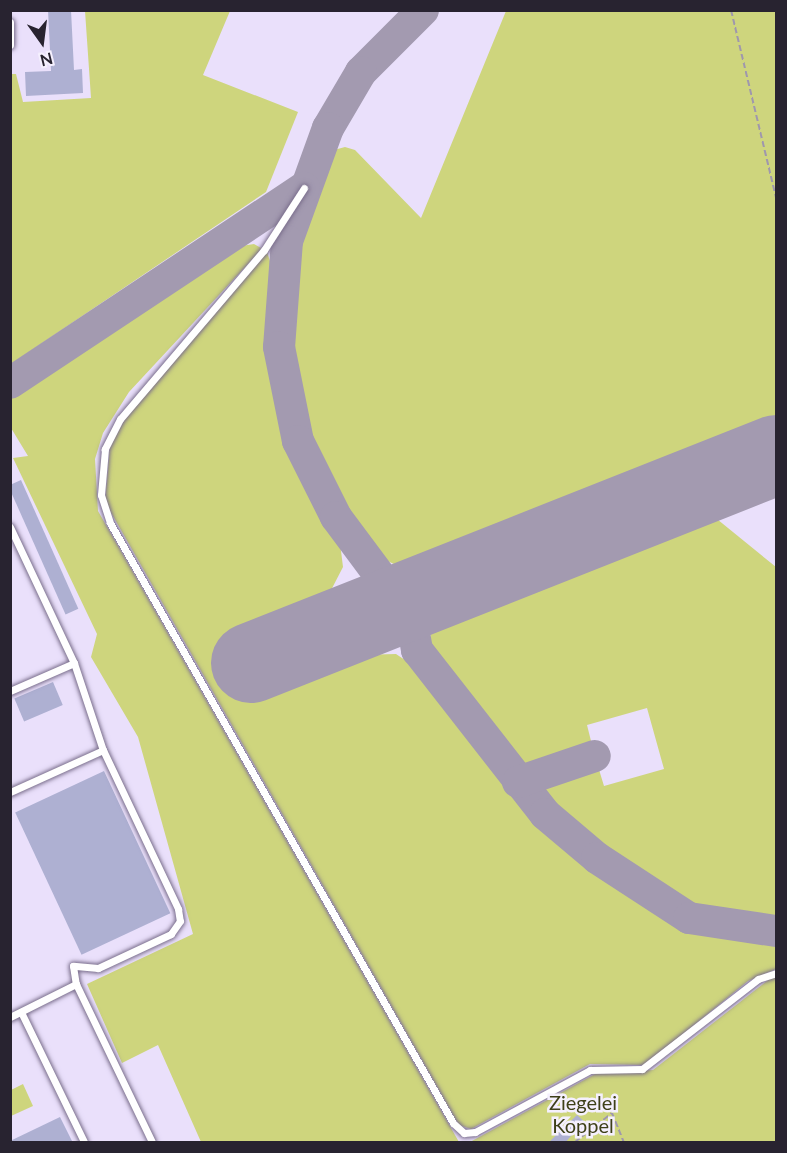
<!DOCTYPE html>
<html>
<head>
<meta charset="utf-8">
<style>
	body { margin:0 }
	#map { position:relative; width:787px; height:1153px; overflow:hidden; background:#eae0fb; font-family:Lato,sans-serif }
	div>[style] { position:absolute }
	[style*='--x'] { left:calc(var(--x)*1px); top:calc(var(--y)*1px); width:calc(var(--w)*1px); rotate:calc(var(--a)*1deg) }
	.green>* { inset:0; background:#ced57d }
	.taxiway>* { height:32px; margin:-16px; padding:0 16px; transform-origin:16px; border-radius:16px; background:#a39ab0 }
	.runway>* { height:80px; margin:-40px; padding:0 40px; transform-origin:40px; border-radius:40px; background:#a39ab0 }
	.building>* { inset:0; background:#aeb0d2; transform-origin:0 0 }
	.path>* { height:2px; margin-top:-1px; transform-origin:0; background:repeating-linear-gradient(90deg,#9f97ad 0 6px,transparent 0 9px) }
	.roads { filter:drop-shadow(0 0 2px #7a6e8c) drop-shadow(0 0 2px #7a6e8c) }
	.service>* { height:7px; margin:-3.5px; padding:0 3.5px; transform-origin:3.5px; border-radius:3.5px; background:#fff }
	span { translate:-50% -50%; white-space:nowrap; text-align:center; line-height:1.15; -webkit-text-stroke:5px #f5f0fe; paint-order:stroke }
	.park-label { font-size:20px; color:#3e4019 }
	.frame { position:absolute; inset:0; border:12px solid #282330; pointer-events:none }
	.north { position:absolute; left:12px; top:12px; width:60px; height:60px; -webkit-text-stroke:4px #f5f0fe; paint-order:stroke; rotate:166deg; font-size:16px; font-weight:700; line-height:24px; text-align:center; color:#282330 }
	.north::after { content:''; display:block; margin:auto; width:21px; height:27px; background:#282330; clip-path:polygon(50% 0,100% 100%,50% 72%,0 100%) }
</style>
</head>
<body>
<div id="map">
	<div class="green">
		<i style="clip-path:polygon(85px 11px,230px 11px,203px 75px,298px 112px,266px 192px,11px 364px,11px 74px,16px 74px,23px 102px,91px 98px)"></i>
		<i style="clip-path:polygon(506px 11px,776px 11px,776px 420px,409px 566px,396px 565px,379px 557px,344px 509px,306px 432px,290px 352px,290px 290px,299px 244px,327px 161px,334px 150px,345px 147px,355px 150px,421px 218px)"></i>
		<i style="clip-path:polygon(254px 244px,261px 248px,258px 253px,129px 392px,103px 433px,95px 459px,98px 511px,459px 1142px,201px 1142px,158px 1045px,122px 1063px,87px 984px,193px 934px,138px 737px,91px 657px,97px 634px,13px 458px,28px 456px,11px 428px,11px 398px,235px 247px)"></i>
		<i style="clip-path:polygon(267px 252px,272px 267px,269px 348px,280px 416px,305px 482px,340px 543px,343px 567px,327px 598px,234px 636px,258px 696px,359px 655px,396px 654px,417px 668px,509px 788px,555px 838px,670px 920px,704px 934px,776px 942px,776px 969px,748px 981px,645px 1065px,590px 1064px,471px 1129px,459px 1125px,105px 502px,110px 446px,128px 414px)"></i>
		<i style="clip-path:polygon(712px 515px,776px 567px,776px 920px,692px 907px,593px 842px,540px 791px,542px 781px,597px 763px,604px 786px,664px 769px,647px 708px,587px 725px,593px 749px,547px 765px,520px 766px,429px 646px,432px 626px)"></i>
		<i style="clip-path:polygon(772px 977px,776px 977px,776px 1142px,470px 1142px,597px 1073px,653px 1070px)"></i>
		<i style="clip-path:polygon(23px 1084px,33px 1106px,11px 1116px,11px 1090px)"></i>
	</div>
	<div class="taxiway">
		<i style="--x:423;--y:10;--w:88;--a:135"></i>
		<i style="--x:361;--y:72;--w:65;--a:120.5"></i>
		<i style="--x:328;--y:128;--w:120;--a:109.9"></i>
		<i style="--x:287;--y:241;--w:106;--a:94.3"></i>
		<i style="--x:279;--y:347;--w:96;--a:78.6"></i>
		<i style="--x:298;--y:441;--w:85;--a:63.4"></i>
		<i style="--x:336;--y:517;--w:84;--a:53.3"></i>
		<i style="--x:386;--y:584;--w:26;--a:21"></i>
		<i style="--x:410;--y:593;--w:28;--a:-8"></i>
		<i style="--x:10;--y:383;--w:353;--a:-33.6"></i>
		<i style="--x:438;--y:589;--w:38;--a:135"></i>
		<i style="--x:411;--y:616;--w:35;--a:80"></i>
		<i style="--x:417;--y:650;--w:208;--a:52"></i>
		<i style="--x:545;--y:814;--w:68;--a:40.2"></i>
		<i style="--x:597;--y:858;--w:110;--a:33.1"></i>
		<i style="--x:689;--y:918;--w:88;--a:8.5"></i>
		<i style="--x:518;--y:782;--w:81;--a:-18.7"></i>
	</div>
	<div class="runway">
		<i style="--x:251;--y:663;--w:565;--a:-21.61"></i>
	</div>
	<div class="building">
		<i style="clip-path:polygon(48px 10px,71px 10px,74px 70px,82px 69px,83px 93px,26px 96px,25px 72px,51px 71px)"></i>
		<i style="left:21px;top:480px;width:141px;height:14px;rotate:66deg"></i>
		<i style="left:53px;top:682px;width:25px;height:42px;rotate:67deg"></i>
		<i style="left:104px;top:771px;width:157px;height:98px;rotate:65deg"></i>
		<i style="clip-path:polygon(577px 1115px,588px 1125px,580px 1133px,576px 1130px,565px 1143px,548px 1143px)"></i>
		<i style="clip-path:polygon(60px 1117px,73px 1143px,10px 1143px,10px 1141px)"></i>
	</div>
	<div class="path">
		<i style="--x:731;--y:10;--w:193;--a:76.5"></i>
		<i style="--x:575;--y:1142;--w:47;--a:-38.1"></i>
		<i style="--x:612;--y:1113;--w:31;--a:68"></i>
	</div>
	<div class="roads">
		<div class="service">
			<i style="--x:10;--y:22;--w:23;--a:90"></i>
			<i style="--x:304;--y:188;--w:74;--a:122.8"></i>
			<i style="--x:264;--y:250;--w:222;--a:130.4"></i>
			<i style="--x:120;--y:419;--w:34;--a:117"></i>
			<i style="--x:105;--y:449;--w:46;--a:95"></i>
			<i style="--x:101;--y:495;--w:29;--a:72"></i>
			<i style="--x:110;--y:523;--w:691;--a:60.24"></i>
			<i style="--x:453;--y:1123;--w:15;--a:42"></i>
			<i style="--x:464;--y:1133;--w:11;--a:-5"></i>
			<i style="--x:475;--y:1132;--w:131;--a:-28.3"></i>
			<i style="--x:590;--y:1070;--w:52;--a:-1.1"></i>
			<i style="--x:642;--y:1069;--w:147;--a:-37.8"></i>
			<i style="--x:758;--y:979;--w:19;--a:-18"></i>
			<i style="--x:10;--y:527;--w:150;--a:64.8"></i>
			<i style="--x:74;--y:663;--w:92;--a:71.6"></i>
			<i style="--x:103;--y:750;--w:176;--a:64.7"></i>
			<i style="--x:178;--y:909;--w:12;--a:81"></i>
			<i style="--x:180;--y:921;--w:16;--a:125"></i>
			<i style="--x:171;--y:934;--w:81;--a:155"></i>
			<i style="--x:98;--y:968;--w:25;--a:-175"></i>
			<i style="--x:73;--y:966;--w:18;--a:81"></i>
			<i style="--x:76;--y:984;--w:175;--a:64.3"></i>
			<i style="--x:10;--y:691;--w:70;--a:-23.6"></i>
			<i style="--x:10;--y:792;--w:102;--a:-24.3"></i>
			<i style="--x:21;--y:1012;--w:144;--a:64.1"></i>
			<i style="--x:10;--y:1017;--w:74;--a:-26.6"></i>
		</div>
	</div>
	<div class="park-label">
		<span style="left:583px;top:1114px">Ziegelei<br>Koppel</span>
	</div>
	<div class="frame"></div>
	<div class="north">N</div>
</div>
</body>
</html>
